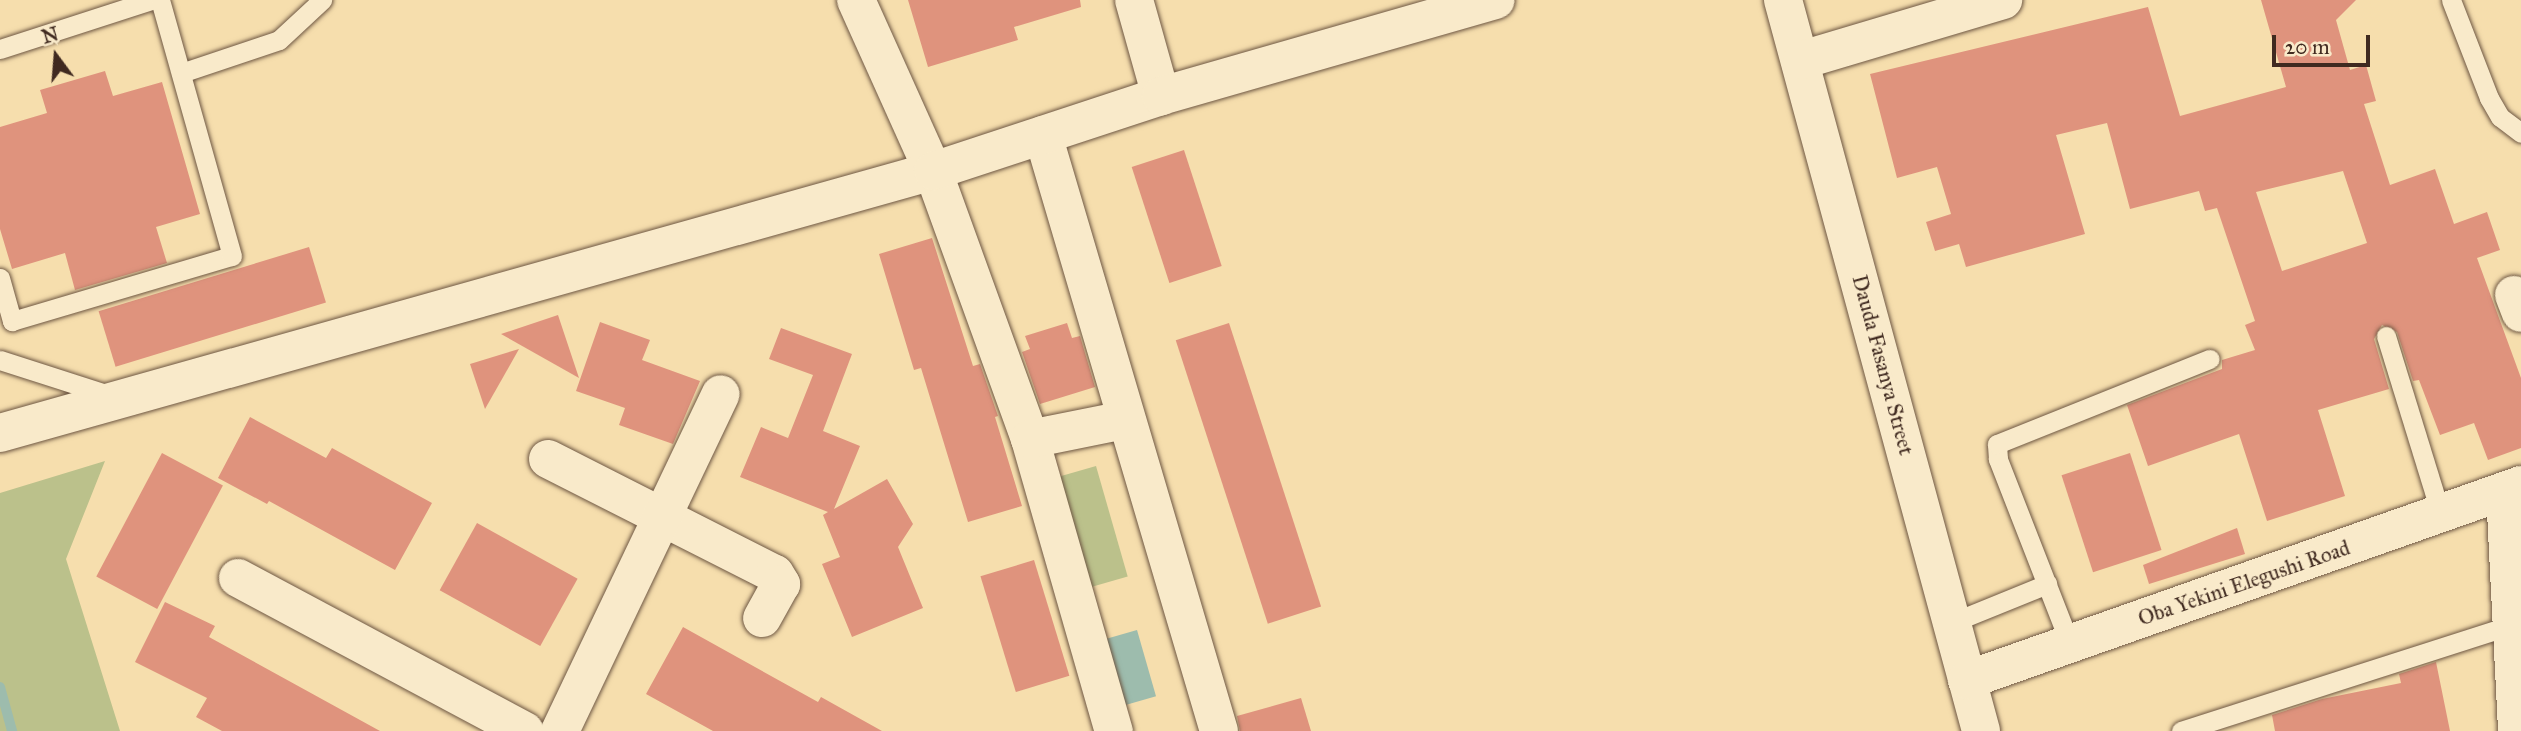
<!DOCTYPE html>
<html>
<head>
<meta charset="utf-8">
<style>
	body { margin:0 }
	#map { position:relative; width:2521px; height:731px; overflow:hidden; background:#f6dead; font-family:"IM FELL Great Primer",serif }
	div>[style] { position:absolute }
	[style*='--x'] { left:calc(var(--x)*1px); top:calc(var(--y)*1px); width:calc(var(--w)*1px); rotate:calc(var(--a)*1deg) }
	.green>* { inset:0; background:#bbc18b; transform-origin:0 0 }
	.water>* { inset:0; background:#9dbcad; transform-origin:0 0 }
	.stream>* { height:10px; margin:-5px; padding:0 5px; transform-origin:5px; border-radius:5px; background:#9dbcad }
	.building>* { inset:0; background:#df937d; transform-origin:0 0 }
	.roads { filter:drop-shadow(0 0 2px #6e5743) drop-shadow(0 0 2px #6e5743) }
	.service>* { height:19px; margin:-9.5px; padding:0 9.5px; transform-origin:9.5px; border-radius:9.5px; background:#f9eaca }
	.minor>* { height:38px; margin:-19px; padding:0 19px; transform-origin:19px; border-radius:19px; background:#f9eaca }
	span { translate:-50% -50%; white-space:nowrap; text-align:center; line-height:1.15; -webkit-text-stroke:5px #f9eaca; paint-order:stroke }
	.street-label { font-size:21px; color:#402a20 }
	.north { position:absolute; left:21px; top:21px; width:70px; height:70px; -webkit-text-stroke:5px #f9eaca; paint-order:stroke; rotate:344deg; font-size:19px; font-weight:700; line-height:28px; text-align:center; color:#402a20 }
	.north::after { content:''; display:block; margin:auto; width:24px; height:32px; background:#402a20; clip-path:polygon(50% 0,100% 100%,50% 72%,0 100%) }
	.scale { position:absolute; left:2272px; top:35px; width:98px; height:32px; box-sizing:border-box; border:4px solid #402a20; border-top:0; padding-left:9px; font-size:21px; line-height:24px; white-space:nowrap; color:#402a20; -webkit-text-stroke:5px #f9eaca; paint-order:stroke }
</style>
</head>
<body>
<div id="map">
	<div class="green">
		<i style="clip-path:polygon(105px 461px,66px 559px,120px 731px,0 731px,0 493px)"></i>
		<i style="left:1096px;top:466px;width:115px;height:57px;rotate:74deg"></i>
	</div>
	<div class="water">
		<i style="left:1137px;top:630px;width:69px;height:38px;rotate:74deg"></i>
	</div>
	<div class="stream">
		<i style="--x:0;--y:687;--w:46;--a:74.7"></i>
	</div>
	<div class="building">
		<i style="clip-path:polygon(908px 0,1080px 0,1081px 7px,1014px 27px,1018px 40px,928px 67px)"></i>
		<i style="clip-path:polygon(evenodd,2261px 0,2356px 0,2336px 20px,2350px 70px,2366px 65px,2376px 101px,2364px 104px,2390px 185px,2435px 169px,2454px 224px,2487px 212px,2500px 250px,2477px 258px,2521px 378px,2521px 448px,2488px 460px,2474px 423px,2440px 435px,2419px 380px,2413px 381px,2397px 332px,2382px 325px,2374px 339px,2389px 389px,2318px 410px,2345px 496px,2267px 521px,2239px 434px,2148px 466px,2127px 405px,2222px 369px,2222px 360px,2255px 350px,2245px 325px,2255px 321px,2217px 208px,2205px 211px,2199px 191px,2130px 209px,2107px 123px,2056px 135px,2085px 234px,1966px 267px,1959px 244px,1935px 251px,1926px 222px,1951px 214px,1937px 167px,1897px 178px,1870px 74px,2148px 7px,2180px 116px,2286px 87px,2261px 0,2343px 171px,2367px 243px,2282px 271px,2256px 192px,2343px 171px)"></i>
		<i style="clip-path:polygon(105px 71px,113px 96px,162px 82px,200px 214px,156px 227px,167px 263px,75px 290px,65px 253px,12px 269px,0 229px,0 127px,47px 113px,40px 90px)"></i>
		<i style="left:1184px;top:150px;width:122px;height:55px;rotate:72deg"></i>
		<i style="clip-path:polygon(932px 238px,973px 366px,980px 364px,998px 416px,995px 417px,1022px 506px,968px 522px,921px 368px,914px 370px,879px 254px)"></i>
		<i style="left:309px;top:247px;width:58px;height:220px;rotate:73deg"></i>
		<i style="clip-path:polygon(558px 315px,579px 378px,501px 334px)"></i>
		<i style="clip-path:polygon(600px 322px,650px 340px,642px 360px,700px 381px,673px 444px,619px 425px,625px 408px,576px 391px)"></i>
		<i style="clip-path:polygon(1067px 323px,1072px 338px,1080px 336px,1095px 387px,1040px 404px,1022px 352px,1030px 349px,1025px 336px)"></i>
		<i style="left:1229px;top:323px;width:298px;height:56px;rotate:72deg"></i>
		<i style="clip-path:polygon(781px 328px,852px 354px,823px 431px,860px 446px,834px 509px,887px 479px,913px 524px,898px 547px,923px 608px,852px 637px,822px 564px,840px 557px,823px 515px,828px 512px,740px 477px,761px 427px,788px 438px,813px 375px,769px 359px)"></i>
		<i style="clip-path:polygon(519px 349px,485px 409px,470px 364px)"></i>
		<i style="clip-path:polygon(250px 417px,326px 458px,332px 448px,432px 503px,395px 570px,269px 501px,267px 504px,218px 478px)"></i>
		<i style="left:162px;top:453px;width:69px;height:140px;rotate:28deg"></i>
		<i style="left:2130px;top:453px;width:102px;height:72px;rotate:72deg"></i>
		<i style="left:477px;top:523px;width:115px;height:77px;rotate:29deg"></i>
		<i style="clip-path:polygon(2237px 528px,2245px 554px,2149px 584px,2143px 565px)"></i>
		<i style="left:1034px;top:560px;width:121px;height:56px;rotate:73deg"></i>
		<i style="clip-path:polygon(165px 602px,215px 626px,209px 637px,380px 731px,222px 731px,196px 717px,207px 698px,135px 662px)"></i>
		<i style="clip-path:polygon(683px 627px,818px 702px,821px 697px,882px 731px,713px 731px,646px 694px)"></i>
		<i style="clip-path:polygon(2436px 662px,2450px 731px,2275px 731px,2272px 715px,2322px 699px,2401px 683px,2399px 674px)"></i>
		<i style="clip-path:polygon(1301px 698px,1311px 731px,1240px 731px,1237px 716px)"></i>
	</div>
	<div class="roads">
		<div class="service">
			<i style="--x:2451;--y:0;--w:105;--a:68.8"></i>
			<i style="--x:2489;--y:98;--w:22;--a:60"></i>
			<i style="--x:2500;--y:117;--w:26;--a:37"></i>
			<i style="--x:0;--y:49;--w:160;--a:-17.9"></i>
			<i style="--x:181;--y:73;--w:103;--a:-18.6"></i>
			<i style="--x:279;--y:40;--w:59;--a:-42.9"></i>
			<i style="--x:0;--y:278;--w:45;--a:74.4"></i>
			<i style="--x:12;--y:321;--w:229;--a:-16.5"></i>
			<i style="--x:232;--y:256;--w:266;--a:-105.7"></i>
			<i style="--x:2386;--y:336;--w:187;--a:72.9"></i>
			<i style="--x:0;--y:360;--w:118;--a:17.8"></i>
			<i style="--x:1951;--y:623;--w:104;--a:-22.1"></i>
			<i style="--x:2070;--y:644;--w:199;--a:-111.3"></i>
			<i style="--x:1998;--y:459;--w:15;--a:-94"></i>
			<i style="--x:1997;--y:444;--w:229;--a:-21.8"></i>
			<i style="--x:2181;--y:731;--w:348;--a:-17.8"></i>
		</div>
		<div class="minor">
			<i style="--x:856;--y:0;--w:188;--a:65.8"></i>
			<i style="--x:933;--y:171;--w:285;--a:70.1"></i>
			<i style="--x:1030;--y:439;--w:304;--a:74"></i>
			<i style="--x:1134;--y:0;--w:100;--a:74.3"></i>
			<i style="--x:1783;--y:0;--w:757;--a:74.84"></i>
			<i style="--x:1802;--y:60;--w:210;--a:-16.6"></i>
			<i style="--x:1043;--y:135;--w:621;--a:73.55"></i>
			<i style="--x:2514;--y:295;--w:19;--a:69"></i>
			<i style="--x:0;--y:433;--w:969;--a:-15.69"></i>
			<i style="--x:933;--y:171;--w:240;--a:-18.2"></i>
			<i style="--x:1161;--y:96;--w:348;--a:-16"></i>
			<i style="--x:1030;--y:439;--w:97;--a:-11.3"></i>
			<i style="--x:548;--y:459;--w:254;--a:26.9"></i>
			<i style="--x:775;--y:574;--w:12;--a:59"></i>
			<i style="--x:781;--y:584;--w:39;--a:119"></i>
			<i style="--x:2505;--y:492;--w:239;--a:87.1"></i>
			<i style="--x:238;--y:578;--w:325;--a:28.1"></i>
			<i style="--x:1967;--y:680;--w:587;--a:-19.39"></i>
			<i style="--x:560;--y:731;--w:373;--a:-64.5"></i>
		</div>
	</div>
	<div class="street-label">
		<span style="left:1883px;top:365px;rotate:75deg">Dauda Fasanya Street</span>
		<span style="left:2244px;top:583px;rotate:-19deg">Oba Yekini Elegushi Road</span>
	</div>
	<div class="north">N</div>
	<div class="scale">20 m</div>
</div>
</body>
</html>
